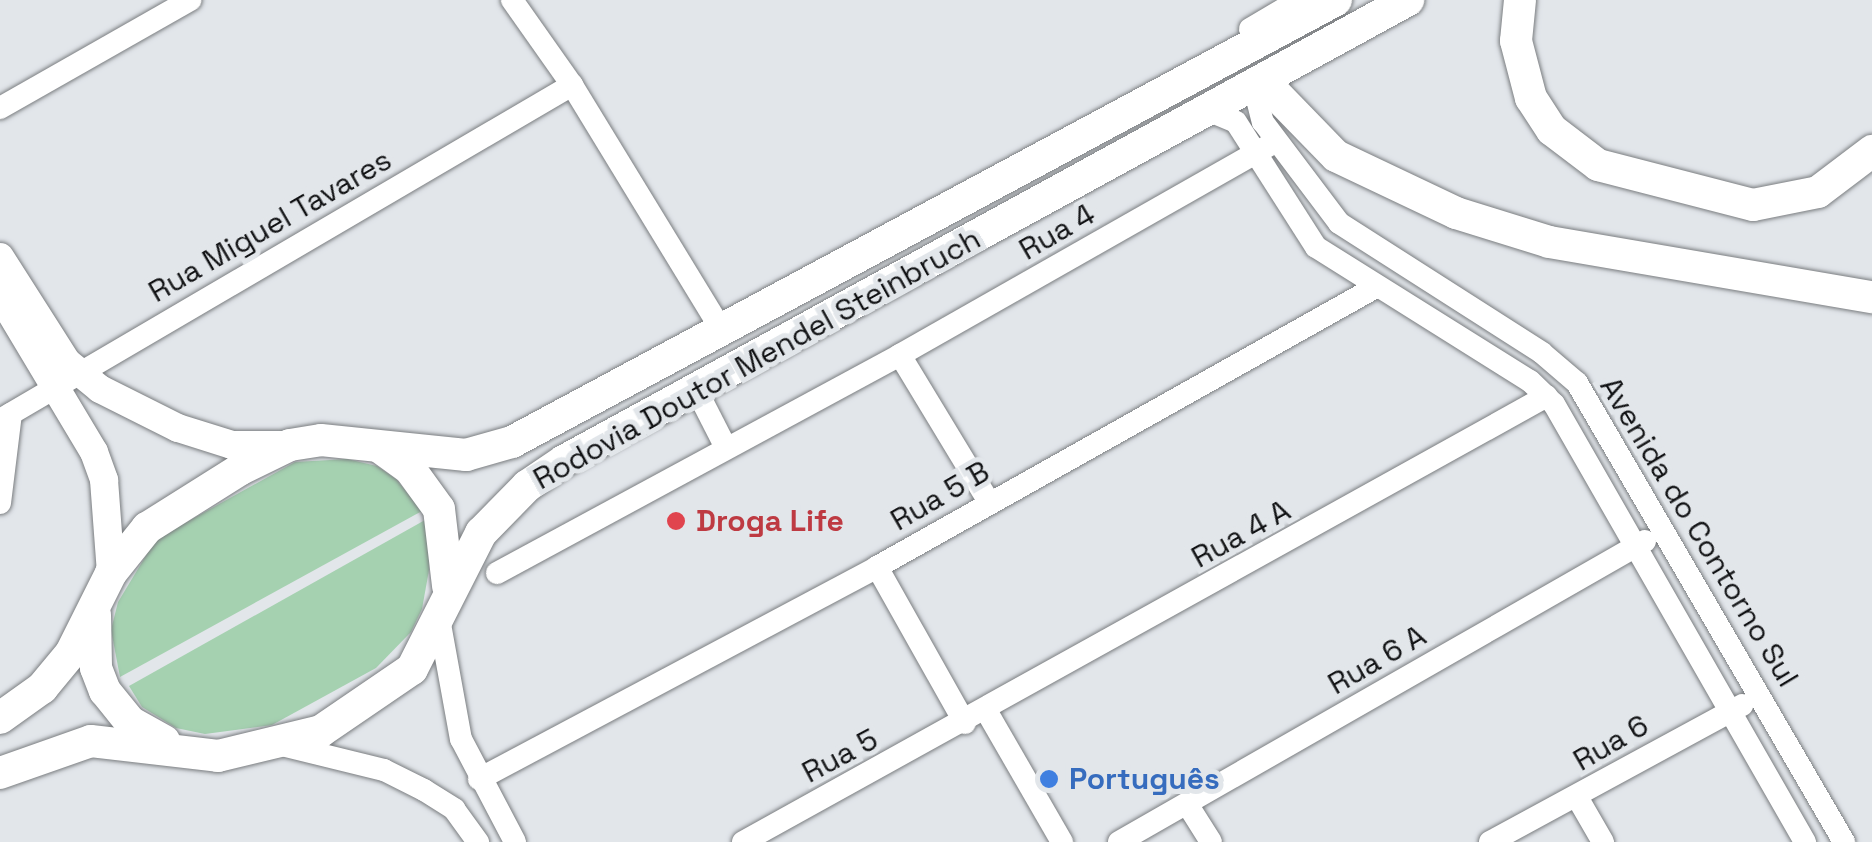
<!DOCTYPE html>
<html>
<head>
<meta charset="utf-8">
<style>
	body { margin:0 }
	#map { position:relative; width:1872px; height:842px; overflow:hidden; background:#e2e6ea; font-family:"Space Grotesk",sans-serif }
	div>[style] { position:absolute }
	[style*='--x'] { left:calc(var(--x)*1px); top:calc(var(--y)*1px); width:calc(var(--w)*1px); rotate:calc(var(--a)*1deg) }
	.green>* { inset:0; background:#a5d1b0 }
	.roads { filter:drop-shadow(0 0 2px #7a7d80) drop-shadow(0 0 2px #7a7d80) }
	.minor>* { height:22px; margin:-11px; padding:0 11px; transform-origin:11px; border-radius:11px; background:#fff }
	.major>* { height:28px; margin:-14px; padding:0 14px; transform-origin:14px; border-radius:14px; background:#fff }
	.highway>* { height:32px; margin:-16px; padding:0 16px; transform-origin:16px; border-radius:16px; background:#fff }
	.dots>* { width:28px; height:28px; translate:-50% -50%; box-sizing:border-box; border:5px solid #e2e6ea; border-radius:50% }
	span { translate:-50% -50%; white-space:nowrap; text-align:center; line-height:1.15; -webkit-text-stroke:10px #e2e6ea; paint-order:stroke }
	.street-label { font-size:30px; color:#111214 }
	.health-label { font-size:30px; color:#be3a42; font-weight:700 }
	.left { translate:0 -50%; text-align:left }
	.shop-label { font-size:30px; color:#366cbe; font-weight:700 }
</style>
</head>
<body>
<div id="map">
	<div class="green">
		<i style="clip-path:polygon(347px 459px,377px 466px,396px 479px,422px 511px,120px 677px,111px 630px,118px 602px,156px 539px,295px 462px)"></i>
		<i style="clip-path:polygon(425px 520px,431px 559px,422px 609px,411px 632px,376px 668px,272px 725px,205px 734px,176px 728px,142px 707px,129px 686px)"></i>
	</div>
	<div class="roads">
		<div class="minor">
			<i style="--x:512;--y:0;--w:104;--a:54.8"></i>
			<i style="--x:572;--y:85;--w:286;--a:58.6"></i>
			<i style="--x:1250;--y:29;--w:57;--a:-30.6"></i>
			<i style="--x:1254;--y:87;--w:36;--a:76"></i>
			<i style="--x:1263;--y:122;--w:126;--a:53"></i>
			<i style="--x:1339;--y:223;--w:241;--a:32.6"></i>
			<i style="--x:1542;--y:353;--w:46;--a:40.6"></i>
			<i style="--x:1577;--y:383;--w:531;--a:59.81"></i>
			<i style="--x:0;--y:108;--w:219;--a:-29.6"></i>
			<i style="--x:1210;--y:111;--w:28;--a:23"></i>
			<i style="--x:1236;--y:122;--w:148;--a:57.4"></i>
			<i style="--x:1316;--y:247;--w:252;--a:32.1"></i>
			<i style="--x:1530;--y:381;--w:33;--a:44"></i>
			<i style="--x:1554;--y:404;--w:505;--a:60.18"></i>
			<i style="--x:900;--y:355;--w:172;--a:58.8"></i>
			<i style="--x:697;--y:391;--w:62;--a:63"></i>
			<i style="--x:0;--y:420;--w:663;--a:-30.36"></i>
			<i style="--x:0;--y:503;--w:90;--a:-83"></i>
			<i style="--x:877;--y:567;--w:179;--a:60.6"></i>
			<i style="--x:497;--y:573;--w:458;--a:-28.4"></i>
			<i style="--x:900;--y:355;--w:423;--a:-29.6"></i>
			<i style="--x:440;--y:624;--w:117;--a:79.7"></i>
			<i style="--x:461;--y:739;--w:116;--a:62.3"></i>
			<i style="--x:987;--y:712;--w:150;--a:60"></i>
			<i style="--x:278;--y:744;--w:109;--a:13.8"></i>
			<i style="--x:384;--y:770;--w:45;--a:26.6"></i>
			<i style="--x:424;--y:790;--w:36;--a:32"></i>
			<i style="--x:454;--y:809;--w:41;--a:54"></i>
			<i style="--x:479;--y:779;--w:451;--a:-28"></i>
			<i style="--x:877;--y:567;--w:572;--a:-29.3"></i>
			<i style="--x:1577;--y:797;--w:52;--a:60"></i>
			<i style="--x:1189;--y:807;--w:41;--a:57.8"></i>
			<i style="--x:743;--y:842;--w:919;--a:-29.02"></i>
			<i style="--x:1119;--y:842;--w:606;--a:-29.78"></i>
			<i style="--x:1490;--y:842;--w:287;--a:-28.5"></i>
		</div>
		<div class="major">
			<i style="--x:0;--y:257;--w:125;--a:57.5"></i>
			<i style="--x:67;--y:362;--w:43;--a:39.3"></i>
			<i style="--x:100;--y:389;--w:87;--a:26.6"></i>
			<i style="--x:178;--y:428;--w:57;--a:17.5"></i>
			<i style="--x:232;--y:445;--w:57;--a:0"></i>
			<i style="--x:0;--y:295;--w:183;--a:59.1"></i>
			<i style="--x:94;--y:452;--w:30;--a:70"></i>
			<i style="--x:104;--y:480;--w:93;--a:85.7"></i>
		</div>
		<div class="highway">
			<i style="--x:1520;--y:0;--w:41;--a:95.6"></i>
			<i style="--x:1516;--y:41;--w:59;--a:75.3"></i>
			<i style="--x:1531;--y:98;--w:38;--a:57"></i>
			<i style="--x:1552;--y:130;--w:58;--a:37.3"></i>
			<i style="--x:1598;--y:165;--w:160;--a:14.5"></i>
			<i style="--x:1753;--y:205;--w:66;--a:-11.3"></i>
			<i style="--x:1818;--y:192;--w:68;--a:-37.2"></i>
			<i style="--x:1264;--y:82;--w:103;--a:45.8"></i>
			<i style="--x:1336;--y:156;--w:133;--a:25.4"></i>
			<i style="--x:1456;--y:213;--w:97;--a:17.3"></i>
			<i style="--x:1549;--y:242;--w:328;--a:9.7"></i>
			<i style="--x:381;--y:448;--w:36;--a:36"></i>
			<i style="--x:410;--y:469;--w:49;--a:54.1"></i>
			<i style="--x:439;--y:509;--w:78;--a:83.3"></i>
			<i style="--x:95;--y:615;--w:53;--a:88.9"></i>
			<i style="--x:96;--y:668;--w:25;--a:69"></i>
			<i style="--x:105;--y:691;--w:40;--a:51"></i>
			<i style="--x:130;--y:722;--w:39;--a:29"></i>
			<i style="--x:0;--y:718;--w:52;--a:-35.5"></i>
			<i style="--x:42;--y:688;--w:45;--a:-50.4"></i>
			<i style="--x:71;--y:653;--w:89;--a:-63.4"></i>
			<i style="--x:111;--y:573;--w:58;--a:-51.3"></i>
			<i style="--x:147;--y:528;--w:109;--a:-32.2"></i>
			<i style="--x:239;--y:470;--w:57;--a:-26.1"></i>
			<i style="--x:290;--y:445;--w:31;--a:-9"></i>
			<i style="--x:321;--y:440;--w:146;--a:5.9"></i>
			<i style="--x:466;--y:455;--w:48;--a:-15.8"></i>
			<i style="--x:512;--y:442;--w:935;--a:-28.21"></i>
			<i style="--x:0;--y:773;--w:96;--a:-19.4"></i>
			<i style="--x:91;--y:741;--w:128;--a:6.7"></i>
			<i style="--x:218;--y:756;--w:106;--a:-13.6"></i>
			<i style="--x:321;--y:731;--w:110;--a:-34.3"></i>
			<i style="--x:412;--y:669;--w:153;--a:-63.1"></i>
			<i style="--x:481;--y:533;--w:66;--a:-45.6"></i>
			<i style="--x:527;--y:486;--w:45;--a:-34"></i>
			<i style="--x:564;--y:461;--w:962;--a:-28.64"></i>
		</div>
	</div>
	<div class="dots">
		<i style="left:676px;top:521px;background:#e0444e"></i>
		<i style="left:1049px;top:779px;background:#3f7fe0"></i>
	</div>
	<div class="street-label">
		<span style="left:270px;top:226px;rotate:-30deg">Rua Miguel Tavares</span>
		<span style="left:1057px;top:232px;rotate:-30deg">Rua 4</span>
		<span style="left:757px;top:359px;rotate:-29deg">Rodovia Doutor Mendel Steinbruch</span>
		<span style="left:940px;top:496px;rotate:-30deg">Rua 5 B</span>
		<span style="left:1699px;top:532px;rotate:59deg">Avenida do Contorno Sul</span>
		<span style="left:1241px;top:534px;rotate:-29deg">Rua 4 A</span>
		<span style="left:1377px;top:660px;rotate:-30deg">Rua 6 A</span>
		<span style="left:1611px;top:743px;rotate:-30deg">Rua 6</span>
		<span style="left:840px;top:756px;rotate:-28deg">Rua 5</span>
	</div>
	<div class="health-label">
		<span class="left" style="left:696px;top:521px">Droga Life</span>
	</div>
	<div class="shop-label">
		<span class="left" style="left:1069px;top:779px">Português</span>
	</div>
</div>
</body>
</html>
